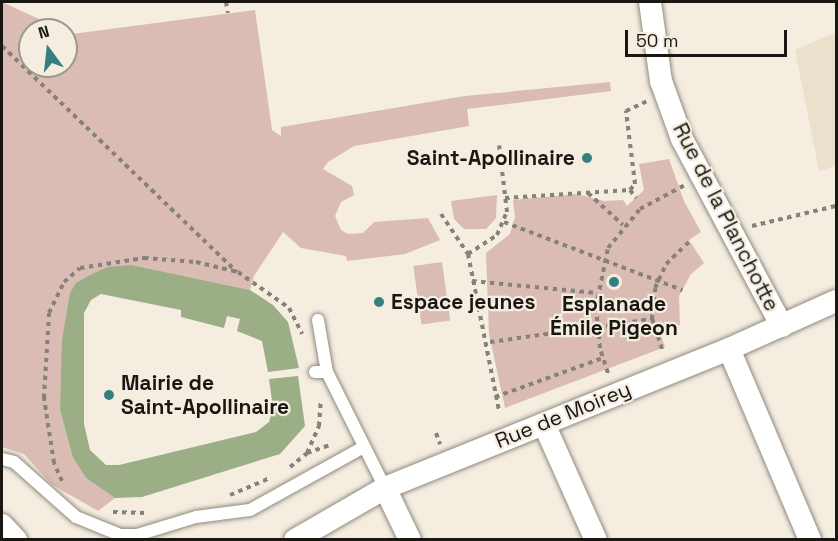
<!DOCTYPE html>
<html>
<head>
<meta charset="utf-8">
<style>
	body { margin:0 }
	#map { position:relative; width:838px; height:541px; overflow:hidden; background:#f4ede0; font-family:"Space Grotesk",sans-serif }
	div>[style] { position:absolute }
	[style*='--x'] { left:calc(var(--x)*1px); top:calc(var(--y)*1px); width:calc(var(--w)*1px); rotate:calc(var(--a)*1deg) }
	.built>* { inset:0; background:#ebe0cc }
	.green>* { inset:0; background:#dabcb4; transform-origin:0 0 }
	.water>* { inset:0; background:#9bae86 }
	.path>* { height:4px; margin-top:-2px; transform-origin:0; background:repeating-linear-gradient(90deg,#868179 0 4.5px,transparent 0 9px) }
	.roads { filter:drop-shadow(0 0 2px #908a7e) drop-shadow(0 0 2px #908a7e) }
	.service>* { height:12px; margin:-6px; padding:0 6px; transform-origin:6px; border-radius:6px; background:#fff }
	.minor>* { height:22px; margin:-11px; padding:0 11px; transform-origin:11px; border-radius:11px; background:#fff }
	.dots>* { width:16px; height:16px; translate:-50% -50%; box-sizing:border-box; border:3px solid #f4ede0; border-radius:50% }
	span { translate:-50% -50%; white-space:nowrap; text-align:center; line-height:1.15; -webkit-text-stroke:4.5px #f4ede0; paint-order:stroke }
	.poi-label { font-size:21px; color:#1a1713; font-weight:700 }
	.right { translate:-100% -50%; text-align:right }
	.left { translate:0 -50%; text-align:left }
	.street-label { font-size:21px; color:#1a1713 }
	.frame { position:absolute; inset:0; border:3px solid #1a1713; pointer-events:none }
	.north { position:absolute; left:18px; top:18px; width:60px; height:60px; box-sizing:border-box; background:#f4ede0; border:2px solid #9d978e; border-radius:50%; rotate:345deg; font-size:16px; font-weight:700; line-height:24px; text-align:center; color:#1a1713 }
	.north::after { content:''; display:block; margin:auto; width:21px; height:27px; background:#357e81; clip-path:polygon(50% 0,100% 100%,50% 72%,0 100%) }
	.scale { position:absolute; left:625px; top:30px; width:162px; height:27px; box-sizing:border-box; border:3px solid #1a1713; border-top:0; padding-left:8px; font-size:18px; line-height:21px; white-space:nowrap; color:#1a1713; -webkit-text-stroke:4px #f4ede0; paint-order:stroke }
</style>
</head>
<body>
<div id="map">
	<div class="built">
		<i style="clip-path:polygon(836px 32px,836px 166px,819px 171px,795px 50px)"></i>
	</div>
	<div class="green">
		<i style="clip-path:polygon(2px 2px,63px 30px,30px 30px,30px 66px,66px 66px,66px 32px,72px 34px,255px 10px,272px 130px,281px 136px,281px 127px,465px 96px,610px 82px,611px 91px,467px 109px,469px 126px,354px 146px,328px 162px,323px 169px,352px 186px,354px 195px,341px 202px,335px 216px,341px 230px,348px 234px,363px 233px,374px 222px,428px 218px,440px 240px,405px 254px,347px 261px,346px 256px,301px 248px,283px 232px,254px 276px,250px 290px,132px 265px,90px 275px,60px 410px,73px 458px,86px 478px,115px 498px,98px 511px,51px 484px,24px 454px,2px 447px)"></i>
		<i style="clip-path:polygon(669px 159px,684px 201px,701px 232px,689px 240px,704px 263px,691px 274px,679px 296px,680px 325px,659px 331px,665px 347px,505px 408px,489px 334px,486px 253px,510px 234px,515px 217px,513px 200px,577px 194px,604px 201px,623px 200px,627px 206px,644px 190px,639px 164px)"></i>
		<i style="clip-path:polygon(497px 195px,496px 218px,486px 229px,464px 229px,454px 219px,451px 201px)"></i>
		<i style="left:442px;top:262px;width:59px;height:29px;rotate:82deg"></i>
	</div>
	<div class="water">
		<i style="clip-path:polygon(132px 265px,250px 290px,273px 305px,288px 322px,299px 368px,268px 372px,262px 341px,237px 331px,240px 319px,227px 316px,224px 328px,181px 317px,181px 310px,101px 294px,91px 300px,84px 313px,84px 424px,90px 450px,106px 465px,119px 465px,256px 432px,269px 422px,273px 408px,269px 379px,298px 376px,305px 426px,280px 454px,142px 497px,115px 498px,86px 478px,73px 458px,60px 410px,62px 340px,70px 293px,76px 283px,90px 275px,108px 267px)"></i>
	</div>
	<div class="path">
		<i style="--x:226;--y:2;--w:11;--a:80"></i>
		<i style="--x:2;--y:46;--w:326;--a:43.9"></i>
		<i style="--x:630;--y:190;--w:10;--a:53"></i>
		<i style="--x:588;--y:193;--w:47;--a:42.4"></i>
		<i style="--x:505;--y:198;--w:125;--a:-3.7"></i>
		<i style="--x:630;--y:190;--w:8;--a:-50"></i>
		<i style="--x:635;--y:184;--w:74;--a:-97"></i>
		<i style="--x:626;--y:111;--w:23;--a:-25"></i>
		<i style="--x:441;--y:214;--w:48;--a:56"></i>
		<i style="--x:468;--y:254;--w:159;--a:78.8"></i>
		<i style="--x:504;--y:222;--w:191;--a:20.9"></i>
		<i style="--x:752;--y:226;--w:86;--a:-13.4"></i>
		<i style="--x:468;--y:254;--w:35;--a:-33"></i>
		<i style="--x:497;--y:235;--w:25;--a:-67"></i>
		<i style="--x:507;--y:212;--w:67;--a:-96.8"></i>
		<i style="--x:472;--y:281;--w:126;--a:5.5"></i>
		<i style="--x:490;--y:342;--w:164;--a:-8.1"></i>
		<i style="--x:662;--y:349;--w:32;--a:-108"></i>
		<i style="--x:652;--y:319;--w:31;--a:-84"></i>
		<i style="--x:655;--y:288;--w:26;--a:-65"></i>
		<i style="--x:666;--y:264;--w:33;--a:-44"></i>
		<i style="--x:608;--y:373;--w:26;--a:-108"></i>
		<i style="--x:600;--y:348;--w:41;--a:-95.6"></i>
		<i style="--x:596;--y:307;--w:60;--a:-78.5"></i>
		<i style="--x:608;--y:248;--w:50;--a:-50.6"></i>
		<i style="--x:640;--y:209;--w:51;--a:-28.1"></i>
		<i style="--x:495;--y:397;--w:115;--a:-19.9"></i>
		<i style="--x:436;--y:433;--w:12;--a:70"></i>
		<i style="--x:307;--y:453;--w:30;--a:-66"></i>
		<i style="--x:319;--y:426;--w:27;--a:-86"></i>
		<i style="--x:290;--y:467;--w:22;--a:-39"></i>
		<i style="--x:307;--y:453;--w:24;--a:-19"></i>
		<i style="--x:62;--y:481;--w:20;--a:-114"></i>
		<i style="--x:54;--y:463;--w:66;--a:-98.7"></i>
		<i style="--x:44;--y:398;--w:85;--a:-86.6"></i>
		<i style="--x:49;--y:313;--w:34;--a:-64"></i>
		<i style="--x:64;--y:282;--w:21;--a:-41"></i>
		<i style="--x:80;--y:268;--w:65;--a:-8.9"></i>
		<i style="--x:144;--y:258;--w:52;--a:4.4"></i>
		<i style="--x:196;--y:262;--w:43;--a:13.4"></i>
		<i style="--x:238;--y:272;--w:62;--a:35.2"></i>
		<i style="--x:289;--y:308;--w:29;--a:63"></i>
		<i style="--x:230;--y:495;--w:43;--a:-23"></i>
		<i style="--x:113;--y:512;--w:31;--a:2"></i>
	</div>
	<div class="roads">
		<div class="service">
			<i style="--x:318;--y:320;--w:53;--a:80.2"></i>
			<i style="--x:315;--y:372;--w:12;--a:0"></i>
			<i style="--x:327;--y:372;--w:130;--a:63.4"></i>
			<i style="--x:2;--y:459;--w:12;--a:14"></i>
			<i style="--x:14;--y:462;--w:83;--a:41.6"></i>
			<i style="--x:76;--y:517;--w:48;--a:22.2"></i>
			<i style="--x:120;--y:535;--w:17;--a:0"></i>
			<i style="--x:137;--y:535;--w:62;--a:-17"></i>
			<i style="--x:196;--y:517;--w:54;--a:-7.4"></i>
			<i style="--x:250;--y:510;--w:128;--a:-29"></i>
		</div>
		<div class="minor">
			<i style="--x:650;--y:2;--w:80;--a:82.1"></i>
			<i style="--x:661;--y:81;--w:62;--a:70.1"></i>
			<i style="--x:682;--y:139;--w:212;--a:61.9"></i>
			<i style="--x:729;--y:349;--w:207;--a:67"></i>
			<i style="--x:544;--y:424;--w:127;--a:65.9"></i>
			<i style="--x:385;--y:488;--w:58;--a:64.3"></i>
			<i style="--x:2;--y:525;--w:21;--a:47"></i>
			<i style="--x:295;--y:540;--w:104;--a:-30"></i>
			<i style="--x:385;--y:488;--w:371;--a:-22"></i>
			<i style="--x:729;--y:349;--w:117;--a:-24.2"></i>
		</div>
	</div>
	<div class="dots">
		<i style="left:587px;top:158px;background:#357e81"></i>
		<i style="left:614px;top:282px;background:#357e81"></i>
		<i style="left:379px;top:302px;background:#357e81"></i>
		<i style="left:109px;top:395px;background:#357e81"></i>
	</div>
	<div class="poi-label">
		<span class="right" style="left:575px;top:158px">Saint-Apollinaire</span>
		<span class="left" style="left:391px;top:302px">Espace jeunes</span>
		<span style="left:614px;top:316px">Esplanade<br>Émile Pigeon</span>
		<span class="left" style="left:121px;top:395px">Mairie de<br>Saint-Apollinaire</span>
	</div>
	<div class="street-label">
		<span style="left:726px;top:217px;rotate:63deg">Rue de la Planchotte</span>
		<span style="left:563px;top:415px;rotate:-22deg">Rue de Moirey</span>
	</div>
	<div class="frame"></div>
	<div class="north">N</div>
	<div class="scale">50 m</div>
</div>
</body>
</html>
